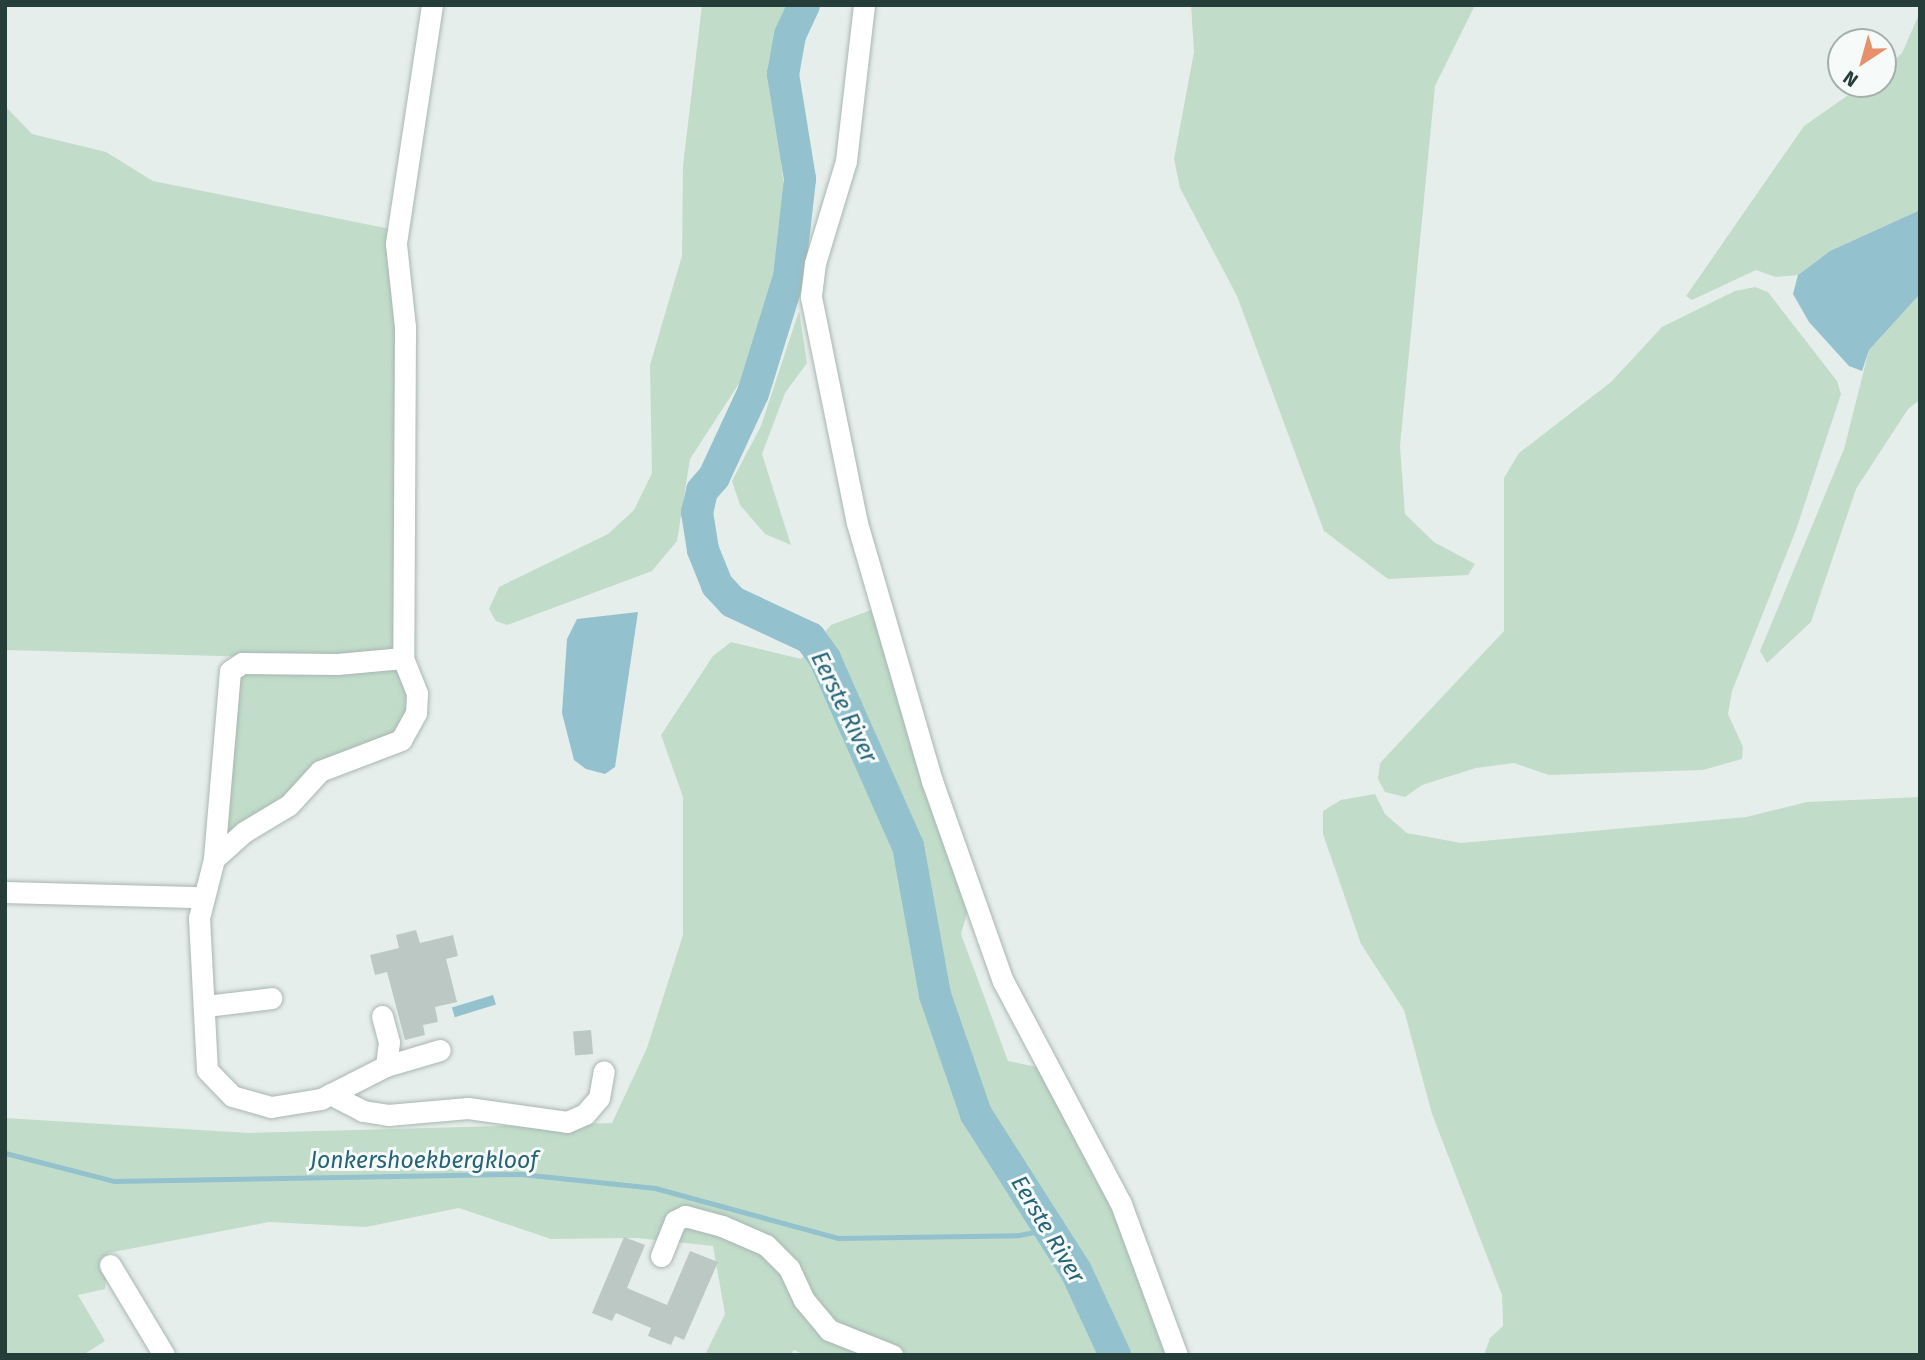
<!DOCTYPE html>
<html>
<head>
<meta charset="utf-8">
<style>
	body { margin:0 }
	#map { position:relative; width:1925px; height:1360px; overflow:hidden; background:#e6eeeb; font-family:"Fira Sans",sans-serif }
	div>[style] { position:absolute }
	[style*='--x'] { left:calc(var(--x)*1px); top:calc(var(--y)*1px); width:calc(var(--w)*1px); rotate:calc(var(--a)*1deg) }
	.green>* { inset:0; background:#c1ddca }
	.water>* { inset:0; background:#93c1cd; transform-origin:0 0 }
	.stream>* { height:5px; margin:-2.5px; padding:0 2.5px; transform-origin:2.5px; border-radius:2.5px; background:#93c1cd }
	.river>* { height:32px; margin:-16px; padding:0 16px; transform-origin:16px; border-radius:16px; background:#93c1cd }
	.building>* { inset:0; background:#bbc8c4; transform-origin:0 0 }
	.roads { filter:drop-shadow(0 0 2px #a9b6b2) drop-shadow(0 0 2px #a9b6b2) }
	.minor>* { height:21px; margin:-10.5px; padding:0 10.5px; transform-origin:10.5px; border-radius:10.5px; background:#fff }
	span { translate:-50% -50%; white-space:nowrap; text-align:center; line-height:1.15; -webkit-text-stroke:6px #f6faf9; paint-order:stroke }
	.water-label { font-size:23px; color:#256376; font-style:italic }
	.frame { position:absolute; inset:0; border:7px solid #263e39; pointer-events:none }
	.north { position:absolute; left:1827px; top:28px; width:70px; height:70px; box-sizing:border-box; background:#f6faf9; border:2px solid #a3afac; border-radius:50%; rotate:216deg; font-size:19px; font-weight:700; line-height:28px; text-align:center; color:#263e39 }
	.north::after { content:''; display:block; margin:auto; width:24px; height:32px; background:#e6916b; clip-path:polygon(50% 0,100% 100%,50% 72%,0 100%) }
</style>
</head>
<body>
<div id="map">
	<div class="green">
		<i style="clip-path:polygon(702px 5px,790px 5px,771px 54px,785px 201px,765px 323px,742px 379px,690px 459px,677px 541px,652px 571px,507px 625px,496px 621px,489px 609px,499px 587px,608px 534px,634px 510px,652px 473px,650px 365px,682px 256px,683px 166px)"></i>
		<i style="clip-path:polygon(1191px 5px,1475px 5px,1435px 86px,1400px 446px,1405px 514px,1434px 542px,1475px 564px,1468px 575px,1388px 579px,1324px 531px,1237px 296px,1180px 188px,1174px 159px,1194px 52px)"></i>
		<i style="clip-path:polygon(1920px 12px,1920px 210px,1830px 251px,1798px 275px,1776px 277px,1756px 270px,1692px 300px,1686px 296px,1804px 126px,1864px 84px,1883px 84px,1883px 71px,1902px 53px)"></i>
		<i style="clip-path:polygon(5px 106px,32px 134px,106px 152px,153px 181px,395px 230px,400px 304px,398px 653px,364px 660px,5px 650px)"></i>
		<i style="clip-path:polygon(1755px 287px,1768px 292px,1837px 381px,1841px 394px,1796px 530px,1732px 691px,1728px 714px,1743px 747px,1742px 759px,1703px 770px,1549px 775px,1514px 763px,1476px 768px,1422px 785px,1405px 797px,1385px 792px,1378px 779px,1380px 763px,1504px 631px,1504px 478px,1519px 453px,1611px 382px,1662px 327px,1735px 291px)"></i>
		<i style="clip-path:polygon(1920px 294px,1920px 400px,1908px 409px,1856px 489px,1811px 622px,1767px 663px,1760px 651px,1844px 449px,1869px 350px)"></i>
		<i style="clip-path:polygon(799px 311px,807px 363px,785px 393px,762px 454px,791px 545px,765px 534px,740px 505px,732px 481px,761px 426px)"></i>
		<i style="clip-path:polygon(871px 610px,971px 899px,961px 934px,1008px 1061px,1037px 1067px,1117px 1208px,1168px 1355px,805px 1355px,794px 1350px,790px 1355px,705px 1355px,725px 1314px,713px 1246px,637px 1238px,551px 1239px,459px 1208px,366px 1227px,269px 1222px,108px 1253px,105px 1289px,78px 1295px,105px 1341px,83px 1355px,5px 1355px,5px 1118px,249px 1133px,612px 1123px,647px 1048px,683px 935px,683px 797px,661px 735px,713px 656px,731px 642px,801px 659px,831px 625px)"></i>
		<i style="clip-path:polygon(247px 668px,404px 670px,412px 690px,400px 732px,309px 777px,221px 842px,231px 678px)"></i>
		<i style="clip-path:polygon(1375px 794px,1385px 814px,1407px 833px,1461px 843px,1746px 817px,1807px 802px,1920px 797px,1920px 1355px,1484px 1355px,1490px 1338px,1503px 1326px,1502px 1295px,1432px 1114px,1404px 1010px,1361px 944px,1323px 834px,1323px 811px,1341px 800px)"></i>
	</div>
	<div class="water">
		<i style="clip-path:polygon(1920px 210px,1920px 294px,1869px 350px,1862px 371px,1849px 366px,1809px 322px,1793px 294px,1798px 275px,1830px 251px)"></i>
		<i style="clip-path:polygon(638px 612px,615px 767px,605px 774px,586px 769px,574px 760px,562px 713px,567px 639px,577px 619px)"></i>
		<i style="left:493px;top:995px;width:10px;height:43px;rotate:73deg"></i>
	</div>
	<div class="stream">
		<i style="--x:5;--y:1153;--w:113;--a:14.4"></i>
		<i style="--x:114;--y:1181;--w:407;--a:-1"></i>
		<i style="--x:521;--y:1174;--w:135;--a:6"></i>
		<i style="--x:655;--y:1188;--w:190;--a:15.3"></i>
		<i style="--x:838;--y:1238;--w:181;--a:-0.9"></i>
		<i style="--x:1019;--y:1235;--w:31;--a:-11"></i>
	</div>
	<div class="river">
		<i style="--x:804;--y:5;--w:33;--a:115"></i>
		<i style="--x:790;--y:35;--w:40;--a:100"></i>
		<i style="--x:783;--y:74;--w:106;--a:80.8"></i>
		<i style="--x:800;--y:179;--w:99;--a:96.4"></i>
		<i style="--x:789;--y:277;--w:121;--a:107.2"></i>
		<i style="--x:753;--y:393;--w:93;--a:114.9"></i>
		<i style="--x:714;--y:477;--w:18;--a:131"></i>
		<i style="--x:702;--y:491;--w:22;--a:103"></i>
		<i style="--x:697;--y:512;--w:38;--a:81"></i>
		<i style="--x:703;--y:550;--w:38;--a:68"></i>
		<i style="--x:717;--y:585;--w:23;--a:47"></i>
		<i style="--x:733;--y:602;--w:85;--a:25.1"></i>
		<i style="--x:810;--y:638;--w:26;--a:54"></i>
		<i style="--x:825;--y:659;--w:205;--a:66.1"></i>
		<i style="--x:908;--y:846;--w:151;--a:79.7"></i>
		<i style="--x:935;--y:995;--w:126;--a:71"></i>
		<i style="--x:976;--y:1114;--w:186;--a:57.5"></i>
		<i style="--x:1076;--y:1271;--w:93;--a:65.1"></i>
	</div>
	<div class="building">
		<i style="clip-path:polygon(416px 930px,420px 943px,453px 935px,458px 956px,446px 959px,457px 1002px,435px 1007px,438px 1022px,423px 1025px,425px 1035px,405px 1040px,387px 972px,375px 975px,370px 955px,399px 948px,396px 935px)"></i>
		<i style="left:591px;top:1030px;width:24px;height:18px;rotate:85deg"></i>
		<i style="clip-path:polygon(624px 1237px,645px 1245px,627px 1288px,667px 1305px,690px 1251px,718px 1262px,684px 1340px,675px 1336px,671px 1345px,648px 1336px,651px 1328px,616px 1313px,612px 1321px,592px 1313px)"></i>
	</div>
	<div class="roads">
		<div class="minor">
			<i style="--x:432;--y:5;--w:242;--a:98.6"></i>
			<i style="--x:396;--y:244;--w:83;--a:83.8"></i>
			<i style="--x:405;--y:327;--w:331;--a:90.3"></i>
			<i style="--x:403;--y:658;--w:66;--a:174.8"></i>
			<i style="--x:337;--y:664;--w:95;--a:-179.4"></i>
			<i style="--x:242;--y:663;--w:14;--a:146"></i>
			<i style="--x:230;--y:671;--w:189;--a:94.9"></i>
			<i style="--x:214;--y:859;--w:61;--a:104.3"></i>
			<i style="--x:199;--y:918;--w:152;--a:87"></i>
			<i style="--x:207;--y:1070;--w:36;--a:46"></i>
			<i style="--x:232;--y:1096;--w:41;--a:15.8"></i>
			<i style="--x:271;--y:1107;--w:51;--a:-9.1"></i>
			<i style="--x:321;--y:1099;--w:73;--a:-26.9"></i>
			<i style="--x:386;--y:1066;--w:56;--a:-16.5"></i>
			<i style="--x:864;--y:5;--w:157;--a:96.6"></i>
			<i style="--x:846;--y:161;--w:107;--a:106.9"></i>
			<i style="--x:815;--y:263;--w:34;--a:97"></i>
			<i style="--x:811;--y:297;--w:231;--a:78.5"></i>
			<i style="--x:857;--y:523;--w:269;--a:73.8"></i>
			<i style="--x:932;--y:781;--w:212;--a:70.5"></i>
			<i style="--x:1003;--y:981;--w:252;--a:62.1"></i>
			<i style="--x:1121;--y:1204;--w:161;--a:69.7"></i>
			<i style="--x:214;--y:859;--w:40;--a:-42"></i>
			<i style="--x:244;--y:832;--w:52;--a:-31"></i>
			<i style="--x:289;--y:805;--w:46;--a:-47.6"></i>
			<i style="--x:320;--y:771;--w:87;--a:-20.9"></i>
			<i style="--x:401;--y:740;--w:31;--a:-61"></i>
			<i style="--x:416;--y:713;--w:20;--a:-87"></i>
			<i style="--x:417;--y:693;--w:38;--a:-112"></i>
			<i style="--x:5;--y:892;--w:196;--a:1.5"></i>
			<i style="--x:206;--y:1006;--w:66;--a:-6.9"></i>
			<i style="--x:382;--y:1016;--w:27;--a:75"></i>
			<i style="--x:389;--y:1042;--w:24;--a:97"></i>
			<i style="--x:330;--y:1094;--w:37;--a:27"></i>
			<i style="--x:363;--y:1111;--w:25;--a:9"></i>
			<i style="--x:388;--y:1115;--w:80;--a:-5"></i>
			<i style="--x:468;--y:1108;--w:100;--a:8"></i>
			<i style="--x:567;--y:1122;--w:20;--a:-24"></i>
			<i style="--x:585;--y:1114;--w:21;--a:-49"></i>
			<i style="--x:599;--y:1098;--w:27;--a:-80"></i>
			<i style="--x:661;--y:1256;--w:38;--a:-68"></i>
			<i style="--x:675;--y:1221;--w:11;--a:-27"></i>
			<i style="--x:685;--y:1216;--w:38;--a:15"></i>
			<i style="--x:722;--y:1226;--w:48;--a:23.4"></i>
			<i style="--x:766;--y:1245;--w:33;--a:45"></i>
			<i style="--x:789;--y:1268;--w:35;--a:65"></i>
			<i style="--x:804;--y:1300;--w:39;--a:50"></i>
			<i style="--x:829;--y:1330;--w:68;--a:21.6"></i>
			<i style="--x:110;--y:1265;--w:105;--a:59"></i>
		</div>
	</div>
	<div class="water-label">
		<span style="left:844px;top:707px;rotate:64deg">Eerste River</span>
		<span style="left:424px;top:1160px">Jonkershoekbergkloof</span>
		<span style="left:1048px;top:1229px;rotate:59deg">Eerste River</span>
	</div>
	<div class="frame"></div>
	<div class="north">N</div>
</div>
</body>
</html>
